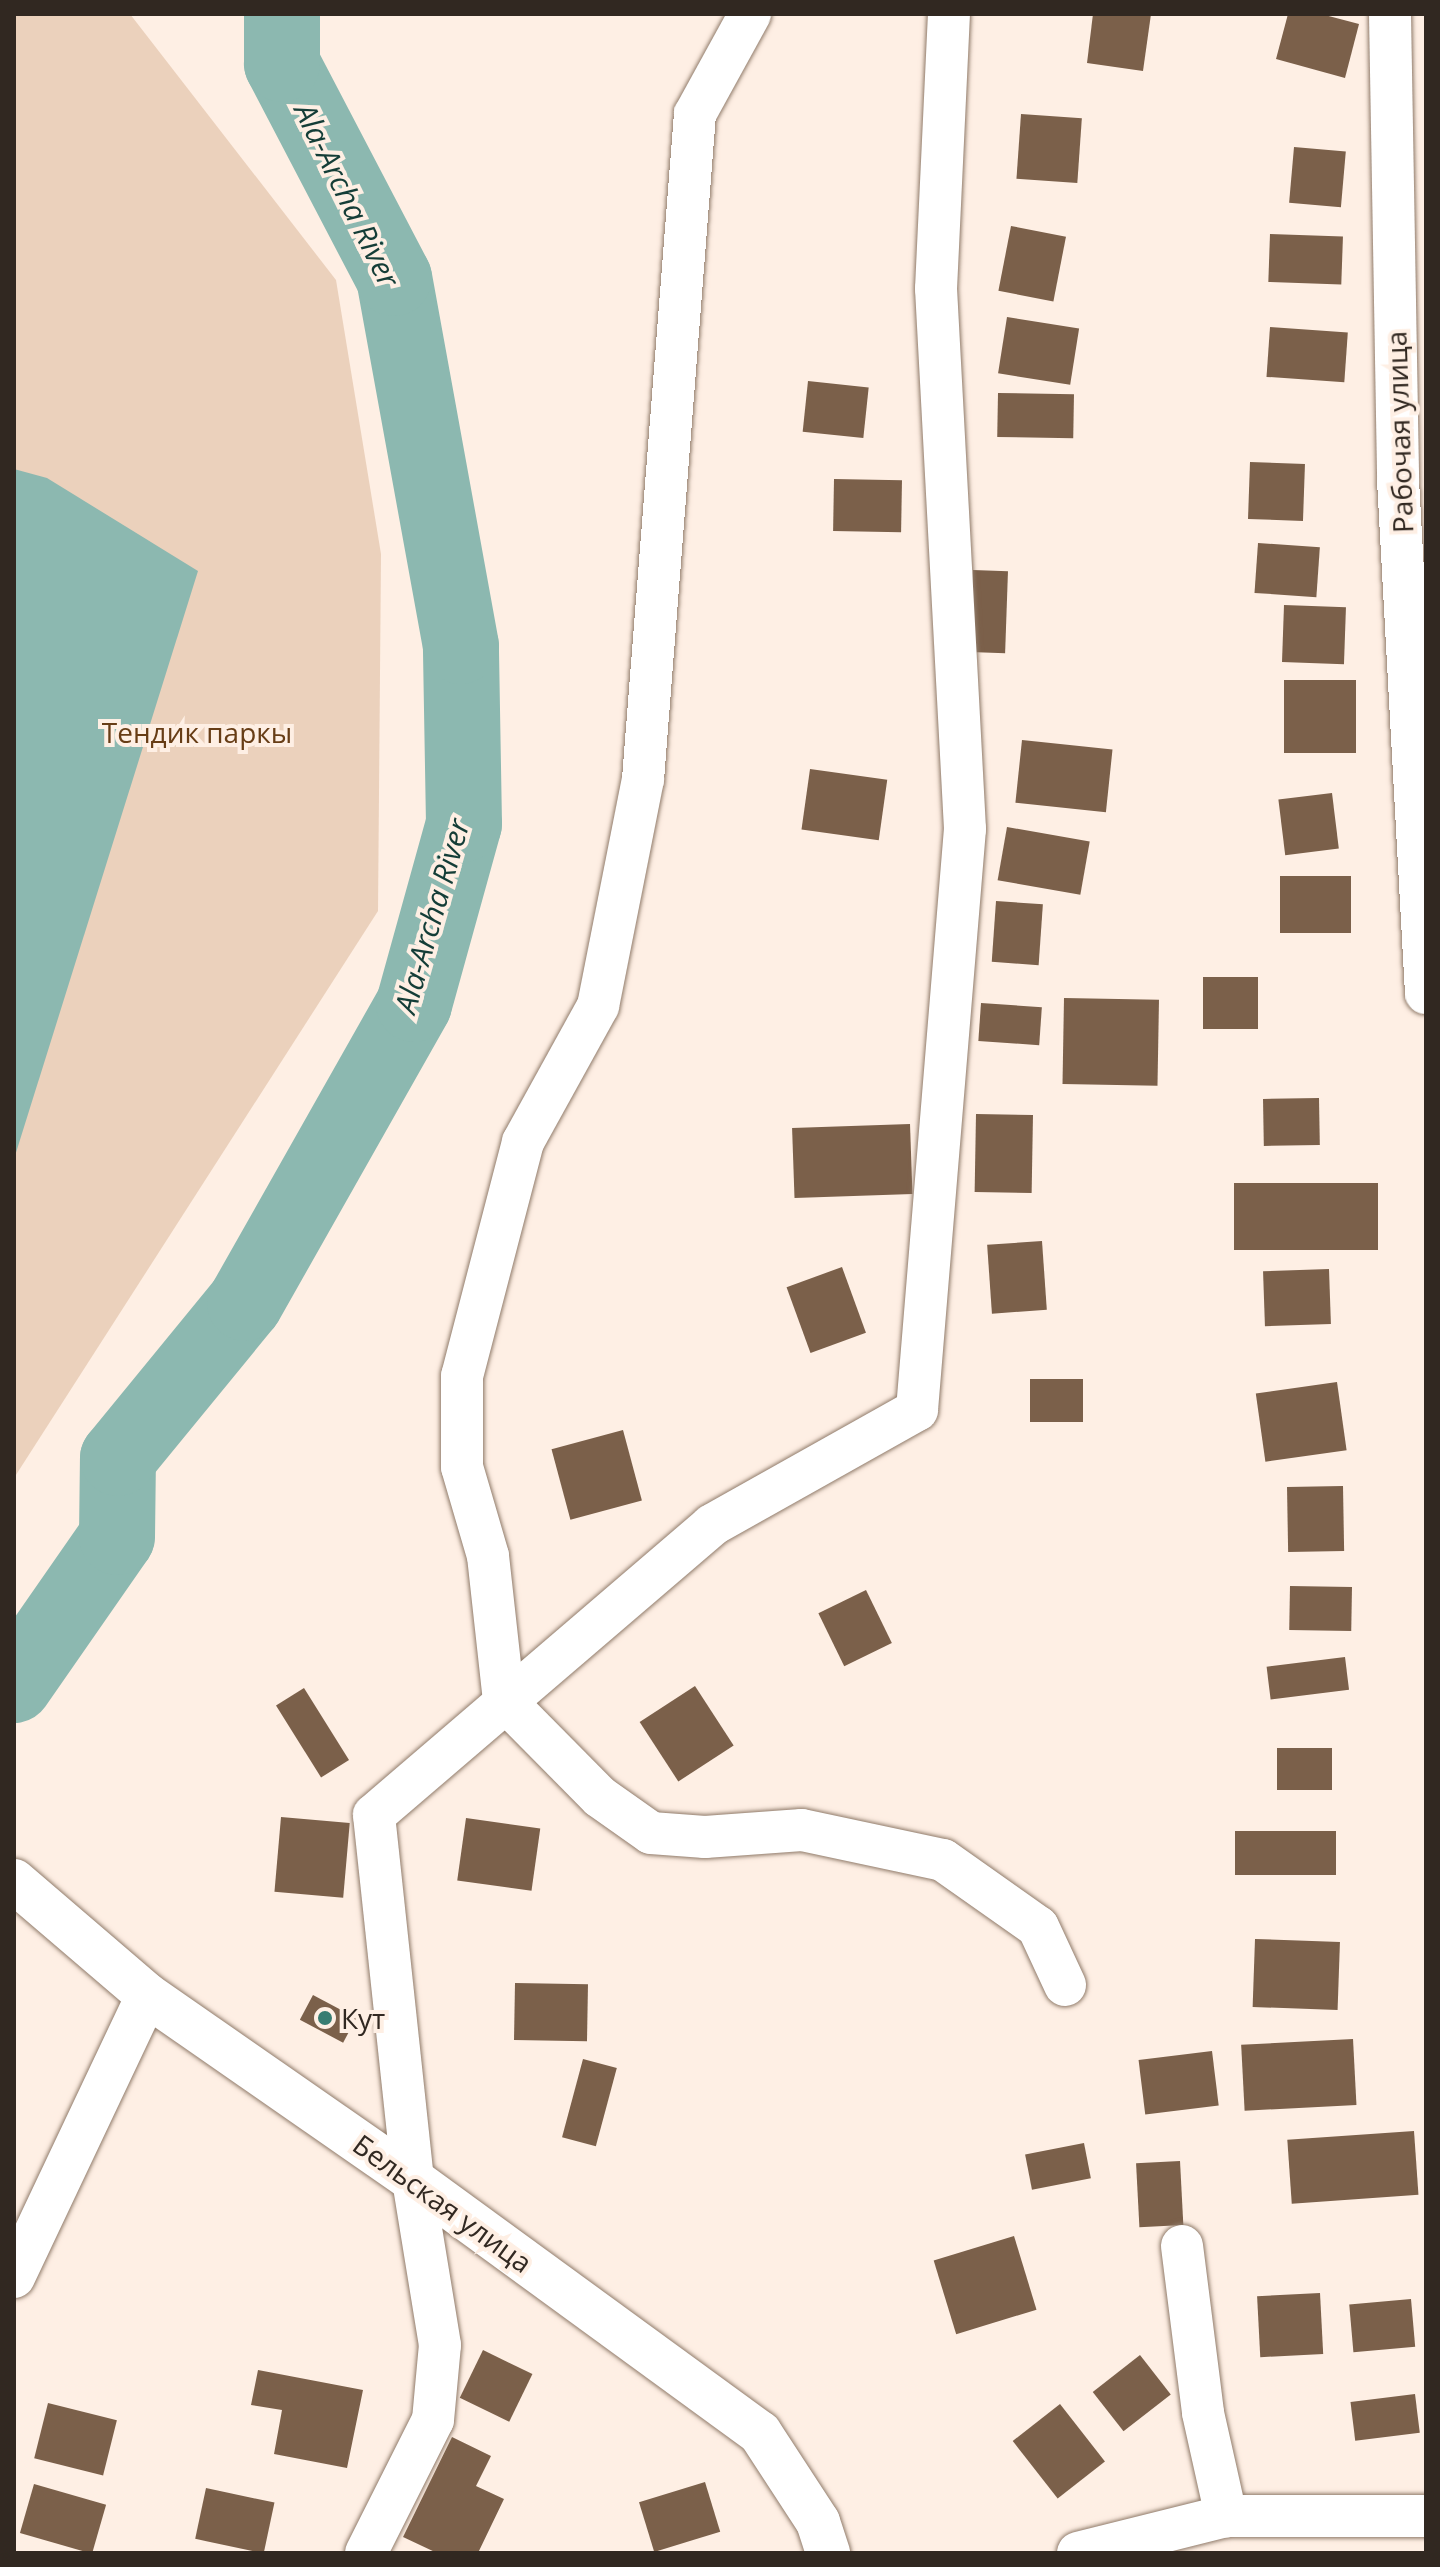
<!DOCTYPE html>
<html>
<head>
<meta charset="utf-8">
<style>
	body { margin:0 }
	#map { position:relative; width:1440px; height:2567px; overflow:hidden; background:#feefe4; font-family:"Open Sans",sans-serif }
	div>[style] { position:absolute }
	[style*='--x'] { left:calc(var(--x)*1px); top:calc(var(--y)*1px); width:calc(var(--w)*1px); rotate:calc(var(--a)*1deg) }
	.green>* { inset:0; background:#ebd1bc }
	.water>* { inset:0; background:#8cb8b0 }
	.river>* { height:76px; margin:-38px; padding:0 38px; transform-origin:38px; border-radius:38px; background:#8cb8b0 }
	.building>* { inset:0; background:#7b604a; transform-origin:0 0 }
	.roads { filter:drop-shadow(0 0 2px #907b6a) drop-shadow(0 0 2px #907b6a) }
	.street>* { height:42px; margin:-21px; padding:0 21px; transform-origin:21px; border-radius:21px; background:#fff }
	.secondary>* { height:44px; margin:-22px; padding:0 22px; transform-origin:22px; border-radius:22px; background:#fff }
	.dots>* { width:22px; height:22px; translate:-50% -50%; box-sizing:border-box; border:4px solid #feefe4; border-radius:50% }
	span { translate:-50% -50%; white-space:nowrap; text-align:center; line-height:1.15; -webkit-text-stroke:8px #feefe4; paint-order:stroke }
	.street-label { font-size:28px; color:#312821 }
	.park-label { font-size:28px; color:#673d16 }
	.poi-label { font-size:28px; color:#312821 }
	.left { translate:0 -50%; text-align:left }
	.water-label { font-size:30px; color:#143d37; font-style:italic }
	.frame { position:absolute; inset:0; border:16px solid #312821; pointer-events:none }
</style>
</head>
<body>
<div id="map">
	<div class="green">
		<i style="clip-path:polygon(14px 14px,130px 14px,336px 280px,381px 554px,378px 911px,14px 1478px)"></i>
	</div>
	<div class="water">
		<i style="clip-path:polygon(14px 469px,47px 478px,198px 571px,14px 1159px)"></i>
	</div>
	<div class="river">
		<i style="--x:14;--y:1685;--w:180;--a:-55.2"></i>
		<i style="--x:117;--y:1537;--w:79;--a:-89.3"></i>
		<i style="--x:118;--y:1458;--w:200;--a:-50.7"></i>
		<i style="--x:245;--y:1303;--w:343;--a:-60.5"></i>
		<i style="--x:414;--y:1004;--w:187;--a:-74.5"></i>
		<i style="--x:464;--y:824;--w:178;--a:-91"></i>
		<i style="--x:461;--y:646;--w:374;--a:-100.3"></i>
		<i style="--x:394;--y:278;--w:242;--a:-117.6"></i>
		<i style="--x:282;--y:64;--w:50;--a:-90"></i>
	</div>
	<div class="building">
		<i style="clip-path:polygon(1093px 14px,1151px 14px,1143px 71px,1087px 63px)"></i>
		<i style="clip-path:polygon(1288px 14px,1321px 14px,1359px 24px,1345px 78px,1276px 59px)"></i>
		<i style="left:1021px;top:114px;width:61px;height:65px;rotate:4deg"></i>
		<i style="left:1294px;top:147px;width:52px;height:56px;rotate:5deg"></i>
		<i style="left:1011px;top:226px;width:56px;height:66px;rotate:11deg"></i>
		<i style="left:1270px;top:234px;width:73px;height:48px;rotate:2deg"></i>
		<i style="left:1007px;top:317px;width:73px;height:57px;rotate:9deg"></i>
		<i style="left:1270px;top:327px;width:78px;height:50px;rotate:4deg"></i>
		<i style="left:808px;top:381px;width:61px;height:51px;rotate:6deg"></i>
		<i style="left:998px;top:393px;width:76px;height:44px;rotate:1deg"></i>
		<i style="left:1250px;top:462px;width:55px;height:57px;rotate:2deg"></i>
		<i style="left:834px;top:479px;width:68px;height:52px;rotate:1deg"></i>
		<i style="left:1258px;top:543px;width:62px;height:50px;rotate:4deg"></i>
		<i style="left:973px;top:570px;width:35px;height:82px;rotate:2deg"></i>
		<i style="left:1284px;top:605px;width:62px;height:57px;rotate:2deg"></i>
		<i style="left:1284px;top:680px;width:72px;height:73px"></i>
		<i style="left:1022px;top:740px;width:91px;height:63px;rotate:6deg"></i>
		<i style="left:810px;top:769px;width:78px;height:61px;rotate:8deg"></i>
		<i style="left:1332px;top:793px;width:56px;height:54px;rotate:83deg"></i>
		<i style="left:1007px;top:827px;width:84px;height:54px;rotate:10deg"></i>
		<i style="left:1280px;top:876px;width:71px;height:57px"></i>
		<i style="left:996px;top:901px;width:47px;height:61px;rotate:4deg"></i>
		<i style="left:1203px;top:977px;width:55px;height:52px"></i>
		<i style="left:1064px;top:998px;width:95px;height:86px;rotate:1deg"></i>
		<i style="left:981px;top:1003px;width:61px;height:38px;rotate:4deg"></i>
		<i style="left:1319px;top:1098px;width:47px;height:56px;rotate:89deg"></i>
		<i style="left:976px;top:1114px;width:57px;height:78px;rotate:1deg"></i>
		<i style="left:910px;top:1124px;width:70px;height:118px;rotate:88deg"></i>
		<i style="left:1234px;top:1183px;width:144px;height:67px"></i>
		<i style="left:1042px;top:1241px;width:69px;height:55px;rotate:86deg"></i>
		<i style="left:842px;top:1267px;width:70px;height:59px;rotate:70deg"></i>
		<i style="left:1329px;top:1269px;width:55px;height:66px;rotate:88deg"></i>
		<i style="left:1030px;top:1379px;width:53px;height:43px"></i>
		<i style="left:1337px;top:1382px;width:69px;height:82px;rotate:82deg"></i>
		<i style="left:623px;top:1430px;width:73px;height:74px;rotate:75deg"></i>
		<i style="left:1343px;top:1486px;width:65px;height:56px;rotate:89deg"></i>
		<i style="left:1290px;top:1586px;width:62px;height:44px;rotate:1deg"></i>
		<i style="left:866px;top:1590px;width:59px;height:53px;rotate:64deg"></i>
		<i style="left:1345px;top:1657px;width:33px;height:79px;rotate:83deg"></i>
		<i style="left:695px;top:1686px;width:71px;height:66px;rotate:57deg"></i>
		<i style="left:304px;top:1688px;width:85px;height:33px;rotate:58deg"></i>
		<i style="left:1277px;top:1748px;width:55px;height:42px"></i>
		<i style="left:281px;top:1817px;width:69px;height:75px;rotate:5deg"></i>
		<i style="left:466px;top:1818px;width:75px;height:63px;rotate:8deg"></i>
		<i style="left:1336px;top:1831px;width:44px;height:101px;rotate:90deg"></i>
		<i style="left:1255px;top:1939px;width:85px;height:68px;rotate:2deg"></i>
		<i style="left:515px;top:1983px;width:73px;height:57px;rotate:1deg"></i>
		<i style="left:313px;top:1995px;width:49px;height:28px;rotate:28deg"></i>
		<i style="left:1353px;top:2039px;width:66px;height:112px;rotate:87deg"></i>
		<i style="left:1212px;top:2051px;width:55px;height:74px;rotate:83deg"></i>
		<i style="left:583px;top:2059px;width:35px;height:81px;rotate:15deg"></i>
		<i style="left:1414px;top:2131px;width:64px;height:127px;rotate:86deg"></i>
		<i style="left:1084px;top:2143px;width:36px;height:60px;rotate:79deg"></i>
		<i style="left:1180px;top:2161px;width:64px;height:44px;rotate:87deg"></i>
		<i style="left:1014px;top:2236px;width:77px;height:84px;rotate:73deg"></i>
		<i style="left:1320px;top:2293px;width:61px;height:63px;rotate:87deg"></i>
		<i style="left:1411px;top:2299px;width:48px;height:62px;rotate:85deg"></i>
		<i style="left:483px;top:2350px;width:55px;height:53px;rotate:26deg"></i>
		<i style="left:1140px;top:2355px;width:50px;height:60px;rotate:52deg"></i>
		<i style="clip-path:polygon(258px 2370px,363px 2390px,347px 2468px,274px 2454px,282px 2410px,251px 2405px)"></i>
		<i style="left:1415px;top:2394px;width:39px;height:65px;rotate:83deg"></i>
		<i style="left:48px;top:2403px;width:71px;height:57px;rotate:14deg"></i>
		<i style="left:1060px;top:2404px;width:73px;height:60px;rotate:52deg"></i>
		<i style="clip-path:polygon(452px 2437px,491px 2456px,476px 2486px,504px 2499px,478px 2553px,437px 2553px,403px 2537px)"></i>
		<i style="left:705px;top:2482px;width:52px;height:69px;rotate:73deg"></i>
		<i style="left:34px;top:2484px;width:75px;height:51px;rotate:16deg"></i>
		<i style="left:206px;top:2488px;width:70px;height:52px;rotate:12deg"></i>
	</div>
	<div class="roads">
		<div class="street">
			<i style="--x:750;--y:14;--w:114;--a:118.8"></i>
			<i style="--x:695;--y:114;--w:667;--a:94.47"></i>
			<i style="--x:643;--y:779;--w:231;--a:101.2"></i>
			<i style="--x:598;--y:1006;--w:155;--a:118.9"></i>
			<i style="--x:523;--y:1142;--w:242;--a:104.6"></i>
			<i style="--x:462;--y:1376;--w:91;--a:90"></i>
			<i style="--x:462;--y:1467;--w:93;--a:73.7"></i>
			<i style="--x:488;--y:1556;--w:145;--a:83.7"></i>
			<i style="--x:504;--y:1700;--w:136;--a:45.3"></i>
			<i style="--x:600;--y:1797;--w:62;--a:35.2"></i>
			<i style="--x:651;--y:1833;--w:54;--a:4.2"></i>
			<i style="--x:705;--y:1837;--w:97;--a:-4.1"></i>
			<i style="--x:802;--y:1830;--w:144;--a:12"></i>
			<i style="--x:943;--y:1860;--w:116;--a:35.2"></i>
			<i style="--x:1038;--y:1927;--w:64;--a:65"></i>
			<i style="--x:1390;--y:14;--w:466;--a:89"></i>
			<i style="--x:1398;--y:480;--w:514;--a:86.88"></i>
			<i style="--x:1182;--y:2246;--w:168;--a:82.8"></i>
			<i style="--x:1203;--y:2413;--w:106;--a:77.4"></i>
			<i style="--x:14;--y:2277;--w:312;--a:-64.7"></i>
			<i style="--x:366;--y:2553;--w:149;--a:-63.3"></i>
			<i style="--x:433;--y:2420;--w:75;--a:-84.7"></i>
			<i style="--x:440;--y:2345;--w:167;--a:-99.3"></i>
			<i style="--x:413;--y:2180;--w:367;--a:-96.1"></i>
			<i style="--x:374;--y:1815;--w:445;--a:-40.6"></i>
			<i style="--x:712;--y:1525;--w:235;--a:-29.3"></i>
			<i style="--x:917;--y:1410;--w:583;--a:-85.28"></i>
			<i style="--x:965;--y:829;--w:541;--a:-93.07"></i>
			<i style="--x:936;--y:289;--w:275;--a:-87.3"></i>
			<i style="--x:1078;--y:2553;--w:153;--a:-14"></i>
			<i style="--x:1226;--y:2516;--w:200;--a:0"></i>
		</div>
		<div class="secondary">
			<i style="--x:14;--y:1881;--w:175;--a:40.6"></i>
			<i style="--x:147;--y:1995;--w:324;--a:34.8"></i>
			<i style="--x:413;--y:2180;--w:429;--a:36.1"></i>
			<i style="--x:760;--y:2433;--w:106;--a:56.9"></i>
			<i style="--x:818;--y:2522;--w:33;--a:72"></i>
		</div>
	</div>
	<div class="dots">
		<i style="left:325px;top:2018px;background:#387d72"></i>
	</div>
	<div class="street-label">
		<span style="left:1399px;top:432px;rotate:-92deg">Рабочая улица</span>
		<span style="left:443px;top:2203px;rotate:36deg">Бельская улица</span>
	</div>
	<div class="park-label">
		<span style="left:197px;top:732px">Тендик паркы</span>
	</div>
	<div class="poi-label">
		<span class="left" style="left:341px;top:2018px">Кут</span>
	</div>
	<div class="water-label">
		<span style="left:347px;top:195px;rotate:64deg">Ala-Archa River</span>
		<span style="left:432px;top:916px;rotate:-74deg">Ala-Archa River</span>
	</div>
	<div class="frame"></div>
</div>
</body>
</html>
